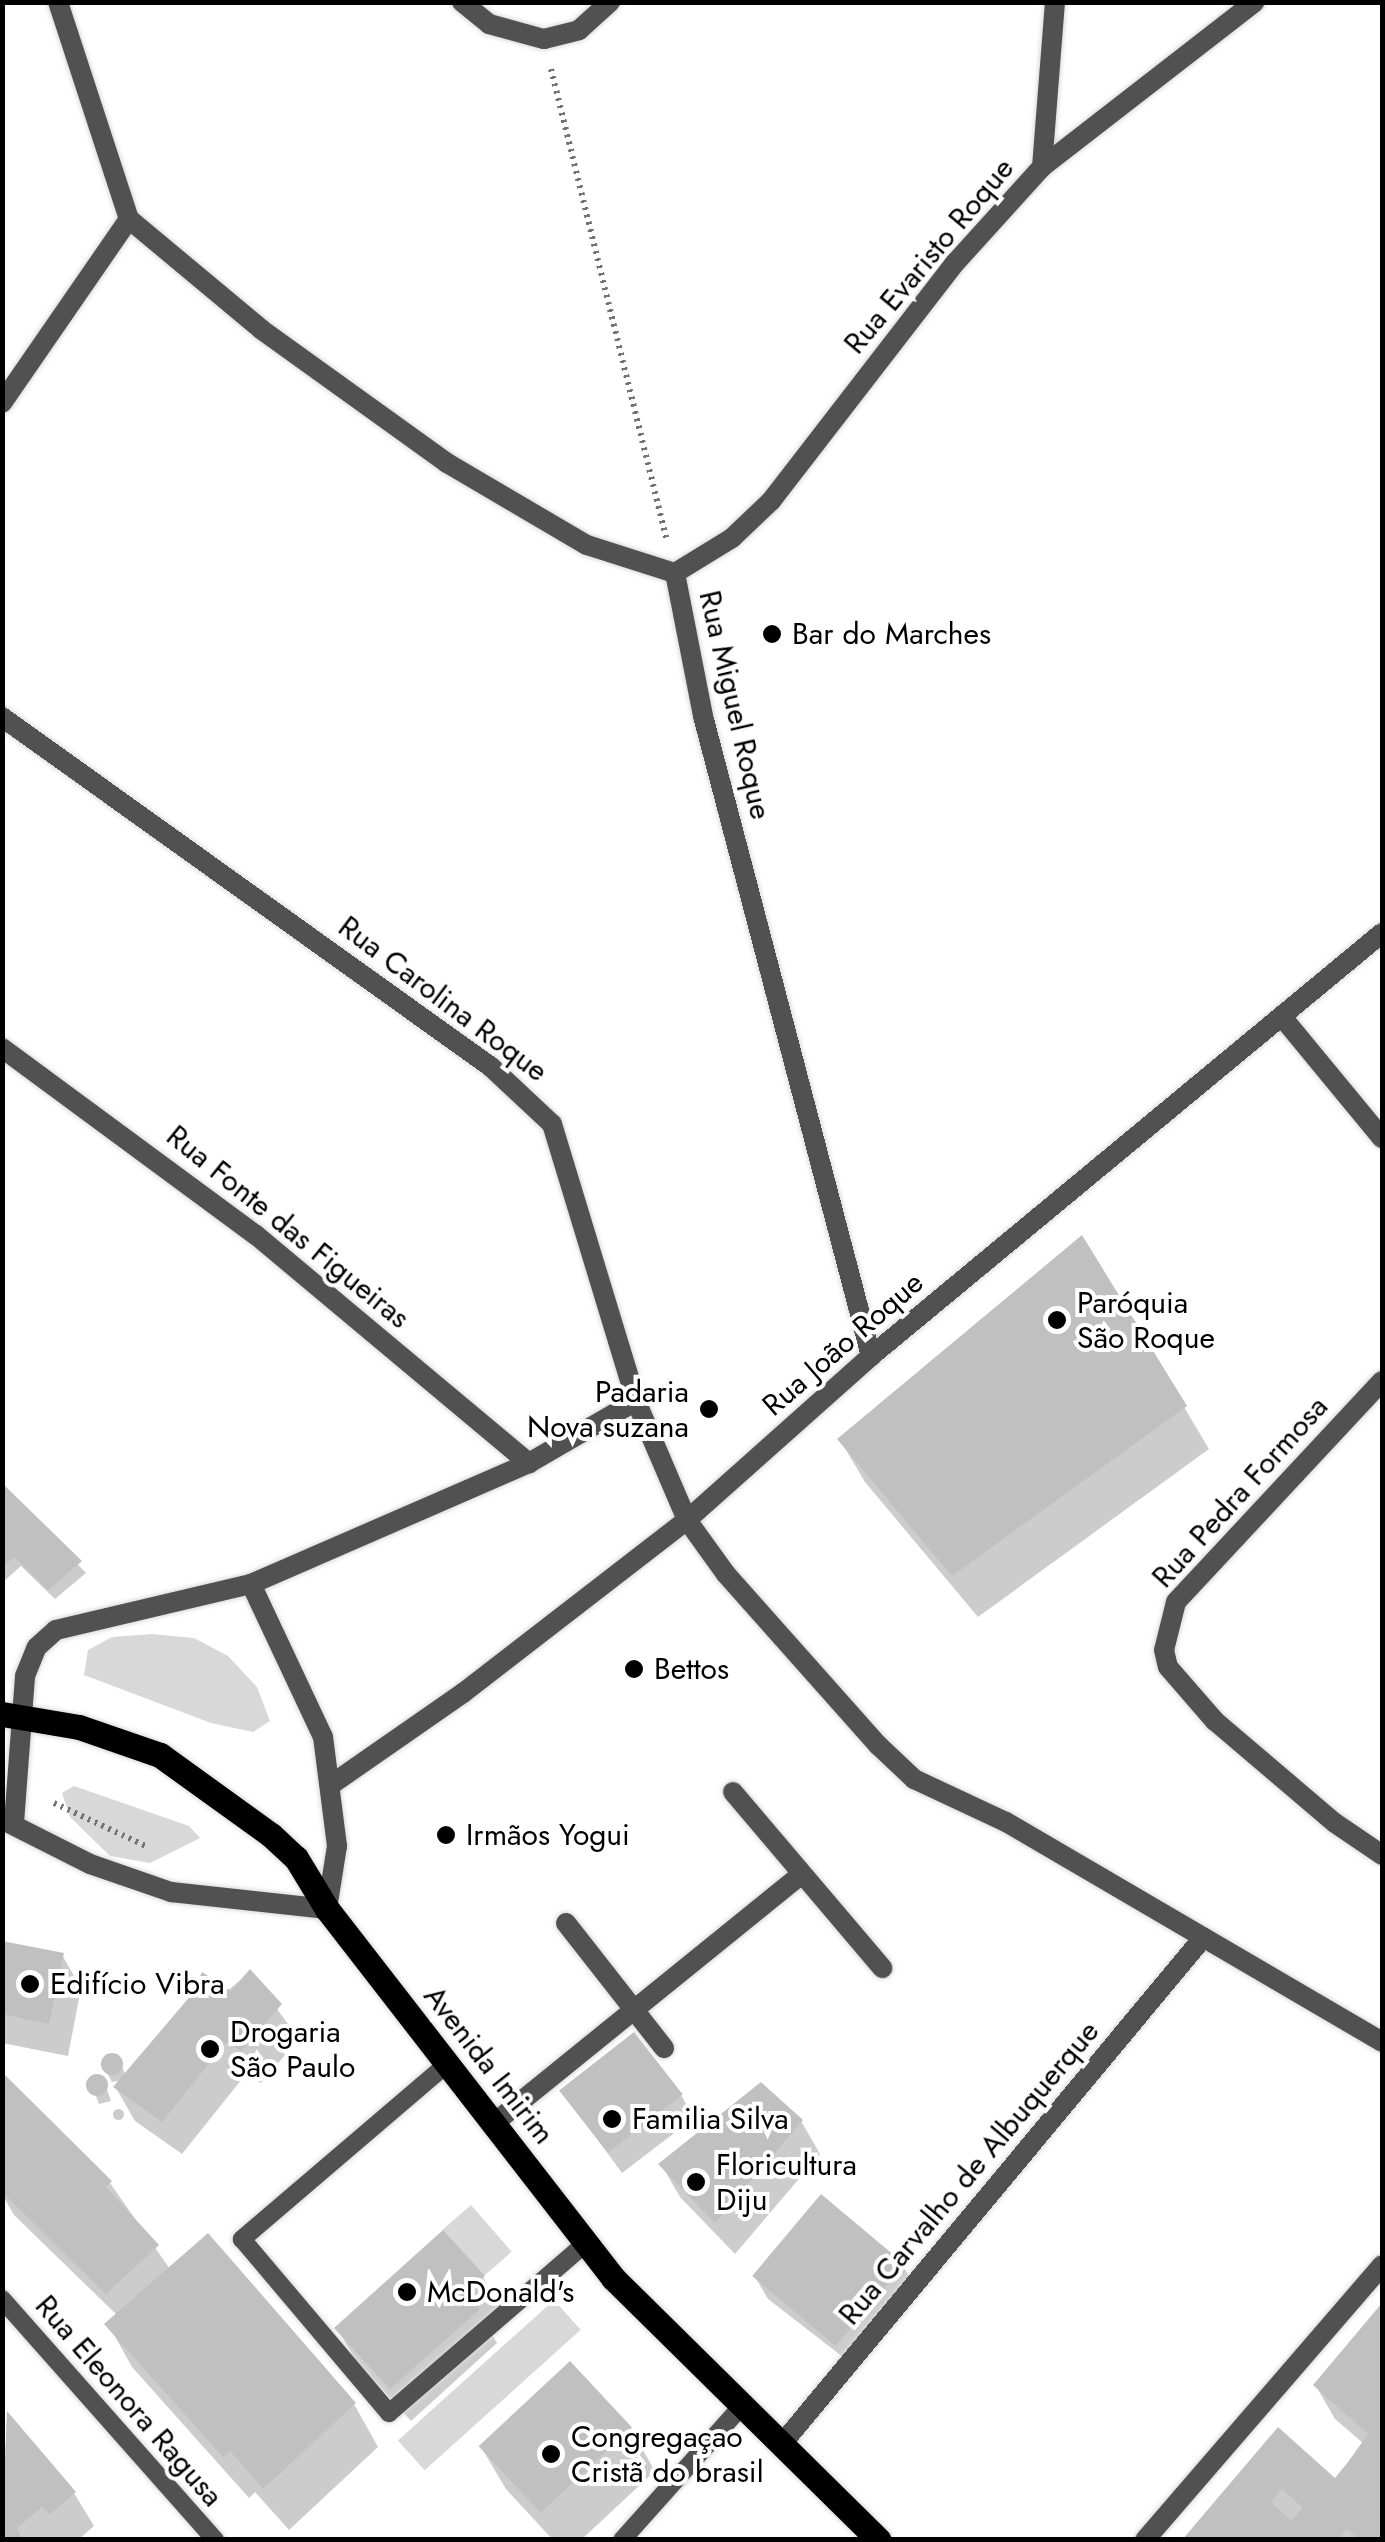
<!DOCTYPE html>
<html>
<head>
<meta charset="utf-8">
<style>
	body { margin:0 }
	#map { position:relative; width:1385px; height:2542px; overflow:hidden; background:#fff; font-family:Jost,sans-serif }
	div>[style] { position:absolute }
	[style*='--x'] { left:calc(var(--x)*1px); top:calc(var(--y)*1px); width:calc(var(--w)*1px); rotate:calc(var(--a)*1deg) }
	.green>* { inset:0; background:#d8d8d8; transform-origin:0 0 }
	.shadow>* { inset:0; background:#0003 }
	.round { border-radius:50% }
	.building>* { inset:0; background:#c0c0c0; transform-origin:0 0 }
	.path>* { height:6px; margin-top:-3px; transform-origin:0; background:repeating-linear-gradient(90deg,#737373 0 2.5px,transparent 0 7.5px) }
	.roads { filter:drop-shadow(0 0 2px #dbdbdb) drop-shadow(0 0 2px #dbdbdb) }
	.lane>* { height:18px; margin:-9px; padding:0 9px; transform-origin:9px; border-radius:9px; background:#515151 }
	.street>* { height:20px; margin:-10px; padding:0 10px; transform-origin:10px; border-radius:10px; background:#515151 }
	.primary>* { height:25px; margin:-12.5px; padding:0 12.5px; transform-origin:12.5px; border-radius:12.5px; background:#000 }
	.dots>* { width:28px; height:28px; translate:-50% -50%; box-sizing:border-box; border:5px solid #fff; border-radius:50% }
	span { translate:-50% -50%; white-space:nowrap; text-align:center; line-height:1.15; -webkit-text-stroke:8px #fff; paint-order:stroke }
	.street-label { font-size:30px; color:#000 }
	.poi-label { font-size:30px; color:#000 }
	.left { translate:0 -50%; text-align:left }
	.right { translate:-100% -50%; text-align:right }
	.frame { position:absolute; inset:0; border:5px solid #000; pointer-events:none }
</style>
</head>
<body>
<div id="map">
	<div class="green">
		<i style="clip-path:polygon(152px 1634px,194px 1638px,228px 1656px,257px 1687px,270px 1721px,253px 1732px,211px 1723px,84px 1675px,88px 1650px,112px 1637px)"></i>
		<i style="clip-path:polygon(74px 1786px,189px 1826px,200px 1838px,150px 1863px,110px 1856px,70px 1817px,62px 1793px)"></i>
		<i style="left:471px;top:2205px;width:62px;height:38px;rotate:49deg"></i>
		<i style="left:554px;top:2300px;width:40px;height:210px;rotate:48deg"></i>
	</div>
	<div class="shadow">
		<i style="clip-path:polygon(1184px 1407px,1209px 1449px,978px 1617px,865px 1482px,840px 1440px)"></i>
		<i style="clip-path:polygon(2px 1486px,86px 1573px,55px 1599px,21px 1566px,2px 1583px)"></i>
		<i style="clip-path:polygon(2px 1944px,62px 1955px,81px 1988px,68px 2056px,2px 2043px)"></i>
		<i style="clip-path:polygon(250px 1972px,299px 2039px,261px 2083px,246px 2074px,182px 2154px,135px 2121px,116px 2088px,122px 2080px,112px 2082px,106px 2071px,107px 2057px,118px 2057px,126px 2076px)"></i>
		<i style="clip-path:polygon(5px 2078px,110px 2183px,170px 2269px,354px 2404px,378px 2447px,289px 2530px,255px 2492px,249px 2498px,132px 2367px,108px 2324px,118px 2316px,14px 2215px,2px 2194px)"></i>
		<i style="clip-path:polygon(103px 2078px,111px 2101px,99px 2104px,90px 2081px)"></i>
		<i style="clip-path:polygon(562px 2091px,681px 2095px,694px 2118px,622px 2173px)"></i>
		<i class="round" style="left:112.5px;top:2108.5px;width:11px;height:11px"></i>
		<i style="clip-path:polygon(801px 2121px,820px 2154px,735px 2254px,680px 2197px,661px 2164px)"></i>
		<i style="clip-path:polygon(903px 2266px,916px 2288px,852px 2364px,768px 2299px,755px 2277px)"></i>
		<i style="clip-path:polygon(483px 2277px,502px 2310px,486px 2324px,497px 2343px,411px 2421px,356px 2361px,337px 2328px)"></i>
		<i style="clip-path:polygon(1382px 2307px,1382px 2540px,1186px 2540px,1278px 2431px,1336px 2481px,1364px 2444px,1335px 2419px,1316px 2386px)"></i>
		<i style="clip-path:polygon(7px 2415px,74px 2493px,94px 2526px,78px 2540px,2px 2540px)"></i>
		<i style="clip-path:polygon(630px 2428px,655px 2471px,581px 2540px,553px 2540px,506px 2489px,481px 2447px)"></i>
	</div>
	<div class="building">
		<i style="clip-path:polygon(1082px 1235px,1187px 1406px,952px 1576px,837px 1439px)"></i>
		<i style="clip-path:polygon(2px 1483px,82px 1561px,48px 1590px,14px 1557px,2px 1567px)"></i>
		<i style="clip-path:polygon(2px 1941px,64px 1953px,49px 2024px,2px 2014px)"></i>
		<i style="clip-path:polygon(250px 1969px,282px 2004px,241px 2051px,226px 2042px,162px 2122px,113px 2087px,192px 1994px,202px 1972px,231px 1991px)"></i>
		<i style="left:634px;top:2032px;width:79px;height:95px;rotate:52deg"></i>
		<i class="round" style="left:101px;top:2053px;width:22px;height:22px"></i>
		<i class="round" style="left:86px;top:2074px;width:22px;height:22px"></i>
		<i style="clip-path:polygon(5px 2075px,112px 2181px,106px 2187px,159px 2245px,106px 2294px,2px 2192px)"></i>
		<i style="clip-path:polygon(761px 2082px,803px 2120px,715px 2223px,658px 2164px)"></i>
		<i style="left:821px;top:2194px;width:109px;height:107px;rotate:40deg"></i>
		<i style="clip-path:polygon(443px 2230px,485px 2276px,466px 2293px,480px 2309px,390px 2389px,334px 2328px)"></i>
		<i style="clip-path:polygon(208px 2233px,356px 2403px,263px 2489px,230px 2451px,224px 2458px,104px 2324px)"></i>
		<i style="clip-path:polygon(evenodd,1382px 2303px,1382px 2540px,1360px 2540px,1347px 2529px,1337px 2540px,1182px 2540px,1278px 2427px,1335px 2478px,1348px 2462px,1368px 2434px,1313px 2385px,1382px 2303px,1282px 2489px,1303px 2508px,1291px 2521px,1271px 2502px,1282px 2489px)"></i>
		<i style="left:570px;top:2361px;width:91px;height:125px;rotate:47deg"></i>
		<i style="clip-path:polygon(7px 2411px,76px 2492px,49px 2515px,42px 2507px,17px 2528px,22px 2540px,2px 2540px)"></i>
	</div>
	<div class="path">
		<i style="--x:551;--y:69;--w:483;--a:76.2"></i>
		<i style="--x:54;--y:1803;--w:104;--a:25.1"></i>
	</div>
	<div class="roads">
		<div class="lane">
			<i style="--x:447;--y:2064;--w:270;--a:139.5"></i>
			<i style="--x:242;--y:2239;--w:228;--a:49.8"></i>
			<i style="--x:389;--y:2413;--w:260;--a:-40.8"></i>
			<i style="--x:2;--y:2299;--w:322;--a:48.5"></i>
			<i style="--x:622;--y:2540;--w:178;--a:-48.2"></i>
		</div>
		<div class="street">
			<i style="--x:58;--y:2;--w:228;--a:71.9"></i>
			<i style="--x:129;--y:219;--w:173;--a:39.8"></i>
			<i style="--x:262;--y:330;--w:228;--a:35.7"></i>
			<i style="--x:447;--y:463;--w:162;--a:30.4"></i>
			<i style="--x:587;--y:545;--w:92;--a:17.7"></i>
			<i style="--x:462;--y:2;--w:35;--a:39"></i>
			<i style="--x:489;--y:24;--w:57;--a:15.3"></i>
			<i style="--x:544;--y:39;--w:36;--a:-14"></i>
			<i style="--x:579;--y:30;--w:42;--a:-42.1"></i>
			<i style="--x:1042;--y:167;--w:166;--a:-85.5"></i>
			<i style="--x:2;--y:403;--w:224;--a:-55.4"></i>
			<i style="--x:675;--y:573;--w:67;--a:-31.6"></i>
			<i style="--x:732;--y:538;--w:54;--a:-43.5"></i>
			<i style="--x:771;--y:501;--w:301;--a:-52.3"></i>
			<i style="--x:955;--y:263;--w:130;--a:-47.8"></i>
			<i style="--x:1042;--y:167;--w:269;--a:-37.8"></i>
			<i style="--x:675;--y:573;--w:146;--a:78.9"></i>
			<i style="--x:703;--y:716;--w:662;--a:75.29"></i>
			<i style="--x:2;--y:717;--w:601;--a:35.59"></i>
			<i style="--x:491;--y:1067;--w:83;--a:43.1"></i>
			<i style="--x:552;--y:1124;--w:289;--a:73.1"></i>
			<i style="--x:636;--y:1401;--w:129;--a:66.8"></i>
			<i style="--x:687;--y:1520;--w:67;--a:54.2"></i>
			<i style="--x:726;--y:1574;--w:229;--a:48.4"></i>
			<i style="--x:878;--y:1745;--w:50;--a:43.4"></i>
			<i style="--x:914;--y:1779;--w:102;--a:25.1"></i>
			<i style="--x:1006;--y:1822;--w:436;--a:30.3"></i>
			<i style="--x:1283;--y:1018;--w:156;--a:50.5"></i>
			<i style="--x:2;--y:1048;--w:315;--a:36.4"></i>
			<i style="--x:256;--y:1235;--w:356;--a:39.9"></i>
			<i style="--x:1382;--y:1381;--w:302;--a:133"></i>
			<i style="--x:1176;--y:1602;--w:49;--a:104"></i>
			<i style="--x:1164;--y:1650;--w:17;--a:77"></i>
			<i style="--x:1168;--y:1667;--w:72;--a:49"></i>
			<i style="--x:1215;--y:1721;--w:157;--a:40.4"></i>
			<i style="--x:1335;--y:1823;--w:57;--a:34.2"></i>
			<i style="--x:332;--y:1784;--w:160;--a:-34.8"></i>
			<i style="--x:463;--y:1693;--w:283;--a:-37.7"></i>
			<i style="--x:687;--y:1520;--w:246;--a:-41.7"></i>
			<i style="--x:871;--y:1356;--w:663;--a:-39.62"></i>
			<i style="--x:733;--y:1792;--w:231;--a:49.7"></i>
			<i style="--x:3;--y:1820;--w:97;--a:26.8"></i>
			<i style="--x:90;--y:1864;--w:86;--a:19.1"></i>
			<i style="--x:171;--y:1892;--w:157;--a:6.2"></i>
			<i style="--x:327;--y:1909;--w:64;--a:-81"></i>
			<i style="--x:337;--y:1846;--w:110;--a:-97.3"></i>
			<i style="--x:323;--y:1737;--w:169;--a:-115.2"></i>
			<i style="--x:14;--y:1823;--w:147;--a:-85.7"></i>
			<i style="--x:25;--y:1676;--w:31;--a:-68"></i>
			<i style="--x:37;--y:1647;--w:25;--a:-42"></i>
			<i style="--x:56;--y:1630;--w:200;--a:-13.3"></i>
			<i style="--x:251;--y:1584;--w:303;--a:-23.5"></i>
			<i style="--x:529;--y:1463;--w:124;--a:-30.1"></i>
			<i style="--x:566;--y:1923;--w:159;--a:51.9"></i>
			<i style="--x:493;--y:2124;--w:395;--a:-39"></i>
			<i style="--x:781;--y:2445;--w:658;--a:-50.24"></i>
			<i style="--x:1145;--y:2540;--w:363;--a:-49.2"></i>
		</div>
		<div class="primary">
			<i style="--x:2;--y:1714;--w:78;--a:9.6"></i>
			<i style="--x:79;--y:1727;--w:86;--a:19.1"></i>
			<i style="--x:160;--y:1755;--w:137;--a:35.8"></i>
			<i style="--x:271;--y:1835;--w:34;--a:43"></i>
			<i style="--x:296;--y:1858;--w:60;--a:58.7"></i>
			<i style="--x:327;--y:1909;--w:467;--a:52.2"></i>
			<i style="--x:613;--y:2278;--w:373;--a:44.6"></i>
		</div>
	</div>
	<div class="dots">
		<i style="left:772px;top:634px;background:#000"></i>
		<i style="left:1057px;top:1320px;background:#000"></i>
		<i style="left:709px;top:1409px;background:#000"></i>
		<i style="left:634px;top:1669px;background:#000"></i>
		<i style="left:446px;top:1835px;background:#000"></i>
		<i style="left:30px;top:1984px;background:#000"></i>
		<i style="left:210px;top:2049px;background:#000"></i>
		<i style="left:612px;top:2119px;background:#000"></i>
		<i style="left:696px;top:2182px;background:#000"></i>
		<i style="left:407px;top:2292px;background:#000"></i>
		<i style="left:551px;top:2454px;background:#000"></i>
	</div>
	<div class="street-label">
		<span style="left:929px;top:256px;rotate:-50deg">Rua Evaristo Roque</span>
		<span style="left:735px;top:705px;rotate:77deg">Rua Miguel Roque</span>
		<span style="left:443px;top:999px;rotate:37deg">Rua Carolina Roque</span>
		<span style="left:288px;top:1227px;rotate:39deg">Rua Fonte das Figueiras</span>
		<span style="left:843px;top:1344px;rotate:-41deg">Rua João Roque</span>
		<span style="left:1240px;top:1492px;rotate:-48deg">Rua Pedra Formosa</span>
		<span style="left:489px;top:2065px;rotate:52deg">Avenida Imirim</span>
		<span style="left:969px;top:2173px;rotate:-50deg">Rua Carvalho de Albuquerque</span>
		<span style="left:129px;top:2401px;rotate:49deg">Rua Eleonora Ragusa</span>
	</div>
	<div class="poi-label">
		<span class="left" style="left:792px;top:634px">Bar do Marches</span>
		<span class="left" style="left:1077px;top:1320px">Paróquia<br>São Roque</span>
		<span class="right" style="left:689px;top:1409px">Padaria<br>Nova suzana</span>
		<span class="left" style="left:654px;top:1669px">Bettos</span>
		<span class="left" style="left:466px;top:1835px">Irmãos Yogui</span>
		<span class="left" style="left:50px;top:1984px">Edifício Vibra</span>
		<span class="left" style="left:230px;top:2049px">Drogaria<br>São Paulo</span>
		<span class="left" style="left:632px;top:2119px">Familia Silva</span>
		<span class="left" style="left:716px;top:2182px">Floricultura<br>Diju</span>
		<span class="left" style="left:427px;top:2292px">McDonald's</span>
		<span class="left" style="left:571px;top:2454px">Congregaçao<br>Cristã do brasil</span>
	</div>
	<div class="frame"></div>
</div>
</body>
</html>
